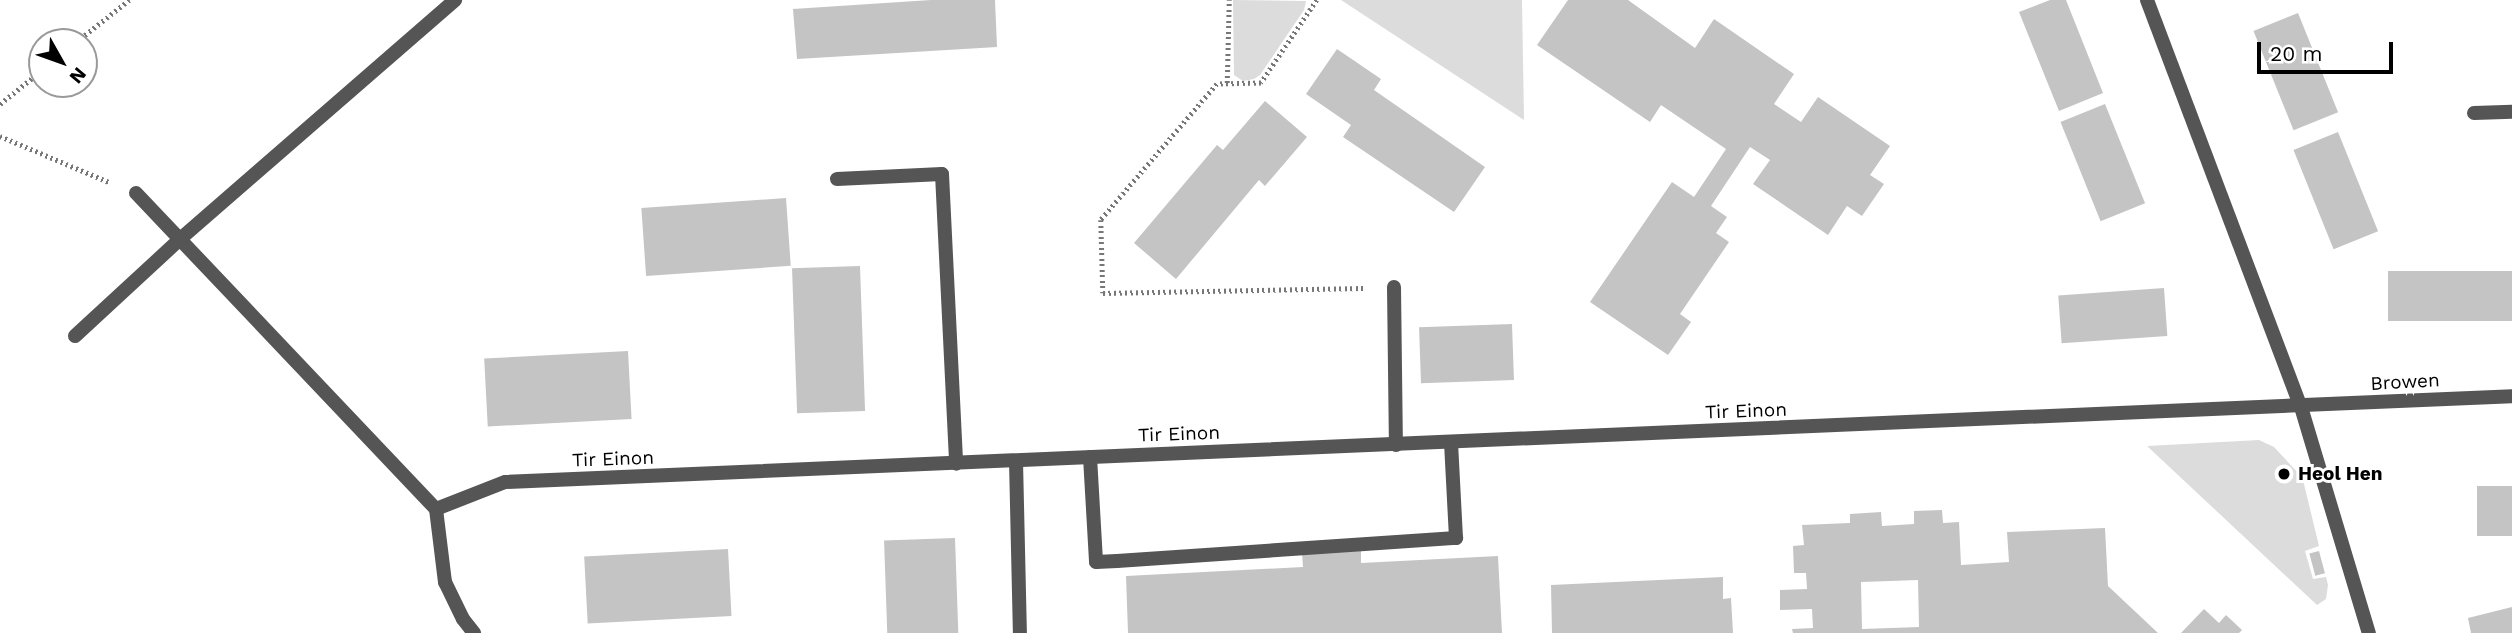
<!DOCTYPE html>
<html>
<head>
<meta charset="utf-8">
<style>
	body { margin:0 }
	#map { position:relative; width:2512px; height:633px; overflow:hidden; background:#fff; font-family:"Work Sans",sans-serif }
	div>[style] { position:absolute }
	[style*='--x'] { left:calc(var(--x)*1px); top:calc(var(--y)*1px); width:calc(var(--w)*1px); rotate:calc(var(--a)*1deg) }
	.green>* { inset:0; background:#dcdcdc }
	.building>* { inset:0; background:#c4c4c4; transform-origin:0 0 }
	.path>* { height:4.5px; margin-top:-2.25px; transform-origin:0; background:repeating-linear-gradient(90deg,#777 0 2px,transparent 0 5.5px) }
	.lane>* { height:14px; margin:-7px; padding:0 7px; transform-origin:7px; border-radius:7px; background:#555 }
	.street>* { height:14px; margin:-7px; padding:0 7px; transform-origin:7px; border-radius:7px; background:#555 }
	.dots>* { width:19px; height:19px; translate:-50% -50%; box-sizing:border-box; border:4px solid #fff; border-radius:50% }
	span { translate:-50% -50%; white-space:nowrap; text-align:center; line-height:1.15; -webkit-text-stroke:6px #fff; paint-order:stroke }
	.street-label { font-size:19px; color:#000 }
	.poi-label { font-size:19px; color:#000; font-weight:700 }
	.left { translate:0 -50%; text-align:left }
	.north { position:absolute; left:28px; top:28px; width:70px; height:70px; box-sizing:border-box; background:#fff; border:2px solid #999; border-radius:50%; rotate:130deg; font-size:19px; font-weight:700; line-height:28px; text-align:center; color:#000 }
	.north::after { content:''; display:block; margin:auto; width:24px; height:32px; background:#000; clip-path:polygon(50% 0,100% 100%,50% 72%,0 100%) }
	.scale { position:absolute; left:2257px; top:42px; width:136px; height:32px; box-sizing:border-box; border:4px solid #000; border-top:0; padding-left:9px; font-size:21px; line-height:24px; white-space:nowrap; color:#000; -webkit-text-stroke:5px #fff; paint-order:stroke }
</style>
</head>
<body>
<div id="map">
	<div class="green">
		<i style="clip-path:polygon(1233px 0,1306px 1px,1304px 10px,1260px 75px,1254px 79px,1243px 81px,1234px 75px)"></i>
		<i style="clip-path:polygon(1341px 0,1522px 0,1524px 120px)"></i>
		<i style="clip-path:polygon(2259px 440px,2274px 447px,2300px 475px,2304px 484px,2319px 546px,2305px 551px,2313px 579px,2326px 577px,2328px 585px,2326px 599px,2317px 605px,2147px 446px)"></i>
	</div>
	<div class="building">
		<i style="clip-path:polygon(931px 0,995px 0,997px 47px,797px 59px,793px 9px)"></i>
		<i style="clip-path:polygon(1568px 0,1628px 0,1695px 48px,1714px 19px,1794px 74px,1774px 104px,1801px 122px,1818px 97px,1890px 146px,1870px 175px,1884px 184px,1862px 216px,1847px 206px,1828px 235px,1753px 184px,1770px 160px,1750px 147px,1711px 206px,1727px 217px,1716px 233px,1729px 242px,1680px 314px,1691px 322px,1668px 355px,1590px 302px,1672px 182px,1694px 197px,1726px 149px,1661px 105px,1650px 122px,1537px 45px)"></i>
		<i style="clip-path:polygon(2050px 0,2066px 0,2103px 93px,2059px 111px,2019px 12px)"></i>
		<i style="left:2298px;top:13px;width:107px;height:48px;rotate:68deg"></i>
		<i style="clip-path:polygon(1337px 49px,1381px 79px,1374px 90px,1485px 167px,1454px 212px,1343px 137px,1351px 125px,1306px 94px)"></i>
		<i style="clip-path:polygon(1265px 101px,1307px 137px,1265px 186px,1259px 180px,1176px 279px,1134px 243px,1217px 145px,1223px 150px)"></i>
		<i style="left:2105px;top:104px;width:107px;height:48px;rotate:68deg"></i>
		<i style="left:2338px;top:132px;width:107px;height:48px;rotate:68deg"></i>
		<i style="left:786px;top:198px;width:68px;height:145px;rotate:86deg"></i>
		<i style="left:860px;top:266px;width:145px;height:68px;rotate:88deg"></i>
		<i style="left:2512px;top:271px;width:50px;height:124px;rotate:90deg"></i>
		<i style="left:2164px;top:288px;width:48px;height:106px;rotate:86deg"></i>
		<i style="left:1512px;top:324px;width:56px;height:93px;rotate:88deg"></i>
		<i style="left:628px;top:351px;width:68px;height:144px;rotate:87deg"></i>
		<i style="left:2512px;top:486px;width:50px;height:35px;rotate:90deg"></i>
		<i style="clip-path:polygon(evenodd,1942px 510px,1943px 523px,1959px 522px,1961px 565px,2009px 562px,2007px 532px,2105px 528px,2108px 586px,2158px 633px,1793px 633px,1792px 629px,1813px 628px,1812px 609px,1780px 610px,1780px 590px,1807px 589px,1806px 573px,1794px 573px,1793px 546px,1804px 545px,1802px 525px,1850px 523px,1850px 514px,1881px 512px,1882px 526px,1914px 524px,1914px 511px,1942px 510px,1918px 580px,1919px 627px,1862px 629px,1861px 582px,1918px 580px)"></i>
		<i style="left:955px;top:538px;width:95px;height:71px;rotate:88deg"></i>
		<i style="left:728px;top:549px;width:67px;height:144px;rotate:87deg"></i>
		<i style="clip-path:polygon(1361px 550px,1361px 563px,1498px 556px,1502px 633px,1128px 633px,1126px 576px,1303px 567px,1302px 553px)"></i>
		<i style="left:2319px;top:551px;width:23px;height:10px;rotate:75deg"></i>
		<i style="clip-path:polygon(1723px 577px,1723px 599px,1731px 598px,1733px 633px,1552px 633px,1551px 585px)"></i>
		<i style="clip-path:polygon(2512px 607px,2512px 633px,2471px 633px,2468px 618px)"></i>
		<i style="clip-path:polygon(2204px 609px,2219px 623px,2226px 615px,2242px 630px,2239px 633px,2181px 633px)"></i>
	</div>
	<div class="path">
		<i style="--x:1317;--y:0;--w:100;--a:124"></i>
		<i style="--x:1261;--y:83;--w:44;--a:178.7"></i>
		<i style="--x:1217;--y:84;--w:179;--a:130.5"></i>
		<i style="--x:1101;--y:220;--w:73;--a:88.4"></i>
		<i style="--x:1103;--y:293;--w:261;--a:-1.1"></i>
		<i style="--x:76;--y:42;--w:68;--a:-38.4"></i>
		<i style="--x:1227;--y:83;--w:83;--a:-88.6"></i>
		<i style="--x:0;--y:104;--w:54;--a:-39"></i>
		<i style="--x:0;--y:136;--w:118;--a:22.9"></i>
	</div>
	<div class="lane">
		<i style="--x:2474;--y:113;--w:38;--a:-2"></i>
		<i style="--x:837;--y:179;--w:105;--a:-2.7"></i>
		<i style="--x:942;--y:174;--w:290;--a:87.2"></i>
		<i style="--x:75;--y:336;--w:142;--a:-42.7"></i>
		<i style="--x:1090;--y:457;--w:105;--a:86.7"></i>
		<i style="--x:1096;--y:562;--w:21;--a:-3"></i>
		<i style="--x:1117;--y:561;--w:340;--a:-3.9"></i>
		<i style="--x:1456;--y:538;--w:96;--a:-93"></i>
		<i style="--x:1016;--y:461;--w:172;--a:88.7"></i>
	</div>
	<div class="street">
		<i style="--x:2147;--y:0;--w:435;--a:69.3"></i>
		<i style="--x:2301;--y:407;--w:236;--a:73.3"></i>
		<i style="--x:136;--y:193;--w:436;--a:46.5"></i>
		<i style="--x:436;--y:509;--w:74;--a:-21.4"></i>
		<i style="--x:505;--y:482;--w:2009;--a:-2.45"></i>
		<i style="--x:179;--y:240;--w:366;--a:-41"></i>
		<i style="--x:1394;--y:287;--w:158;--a:89.3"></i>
		<i style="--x:436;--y:509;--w:74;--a:83"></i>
		<i style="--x:445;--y:582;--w:41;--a:64.1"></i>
		<i style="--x:463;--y:619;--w:18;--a:52"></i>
	</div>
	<div class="dots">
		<i style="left:2284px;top:474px;background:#000"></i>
	</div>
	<div class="street-label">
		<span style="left:2405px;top:382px;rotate:-3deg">Browen</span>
		<span style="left:1746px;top:411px;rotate:-2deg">Tir Einon</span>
		<span style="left:1179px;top:434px;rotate:-2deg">Tir Einon</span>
		<span style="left:613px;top:459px;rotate:-2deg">Tir Einon</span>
	</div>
	<div class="poi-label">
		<span class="left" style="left:2298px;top:474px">Heol Hen</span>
	</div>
	<div class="north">N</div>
	<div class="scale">20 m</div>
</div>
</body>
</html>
